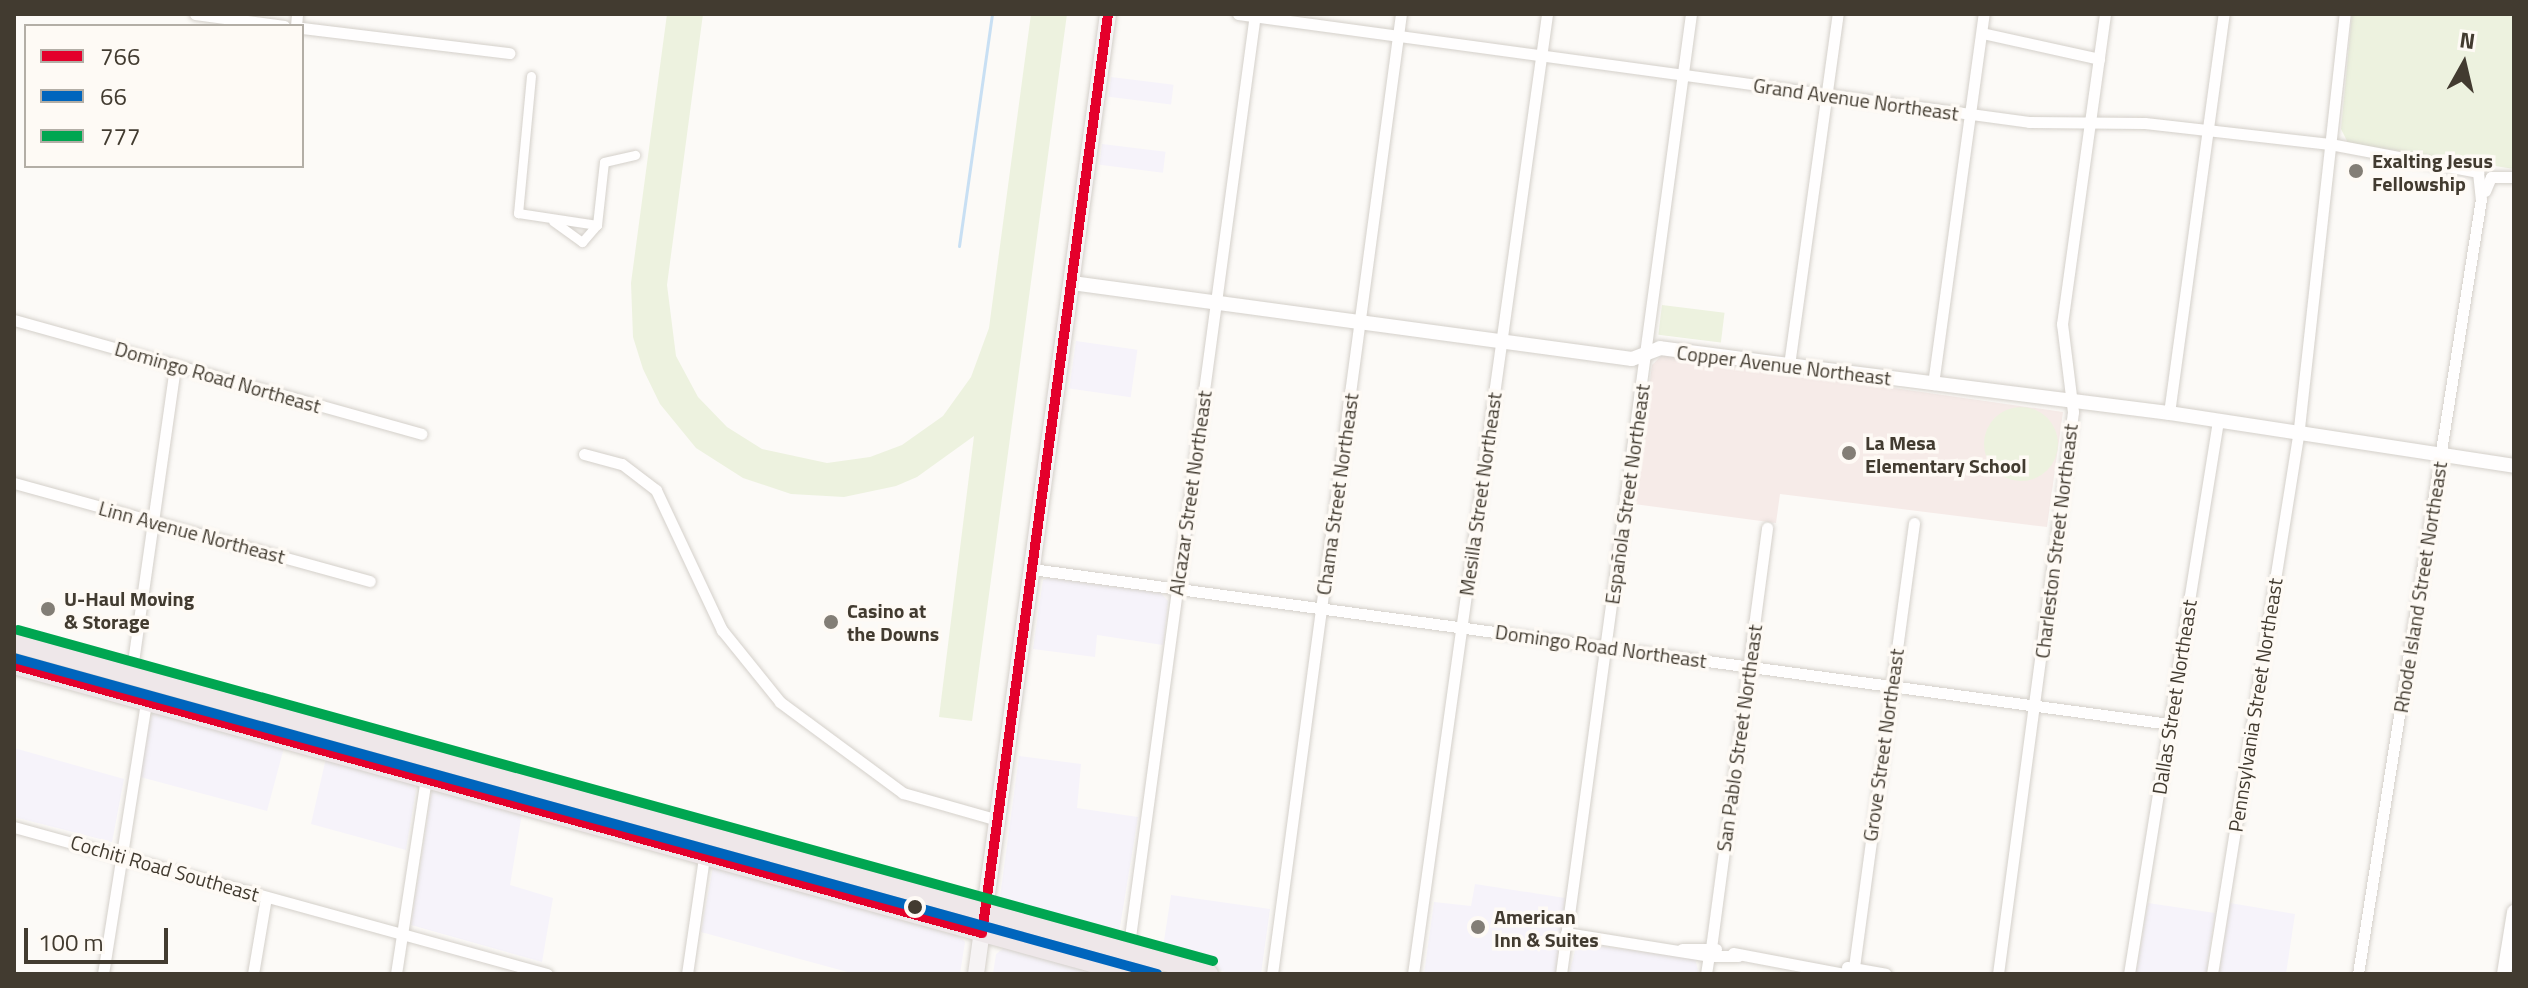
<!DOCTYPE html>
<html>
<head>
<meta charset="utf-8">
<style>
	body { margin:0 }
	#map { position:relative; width:2528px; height:988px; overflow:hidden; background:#fcfaf7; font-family:"Titillium Web",sans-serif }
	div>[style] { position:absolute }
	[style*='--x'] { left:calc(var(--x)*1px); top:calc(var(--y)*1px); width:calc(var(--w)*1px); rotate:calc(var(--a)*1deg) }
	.commercial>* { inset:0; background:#f6f3fa; transform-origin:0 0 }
	.education>* { inset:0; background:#f6ebe8 }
	.green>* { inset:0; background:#edf2df; transform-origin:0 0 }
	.round { border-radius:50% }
	.stream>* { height:3px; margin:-1.5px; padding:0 1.5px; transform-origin:1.5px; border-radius:1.5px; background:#c8dff3 }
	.roads { filter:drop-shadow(0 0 2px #d4d0ca) drop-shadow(0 0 2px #d4d0ca) }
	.pedestrian>* { height:9px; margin:-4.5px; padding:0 4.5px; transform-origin:4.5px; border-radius:4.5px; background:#fffefe }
	.minor>* { height:11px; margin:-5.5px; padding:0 5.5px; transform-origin:5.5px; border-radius:5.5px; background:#fffefe }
	.tertiary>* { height:14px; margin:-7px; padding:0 7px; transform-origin:7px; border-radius:7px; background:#fffefe }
	.secondary>* { height:16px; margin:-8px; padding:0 8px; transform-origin:8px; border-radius:8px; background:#f6f3f4 }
	.primary>* { height:18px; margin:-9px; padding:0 9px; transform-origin:9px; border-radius:9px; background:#eee7e9 }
	.bus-1>* { height:10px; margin:-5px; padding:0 5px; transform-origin:5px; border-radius:5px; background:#e4002b }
	.bus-2>* { height:10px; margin:-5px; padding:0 5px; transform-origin:5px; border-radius:5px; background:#0065bd }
	.bus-3>* { height:10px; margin:-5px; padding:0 5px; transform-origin:5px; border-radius:5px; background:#00a651 }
	.dots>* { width:22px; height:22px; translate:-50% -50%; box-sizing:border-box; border:4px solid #fefaf5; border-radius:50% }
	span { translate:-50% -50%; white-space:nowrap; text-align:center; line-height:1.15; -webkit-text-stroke:7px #fefaf5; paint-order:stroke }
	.street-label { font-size:20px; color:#423b30 }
	.poi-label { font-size:20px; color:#423b30; font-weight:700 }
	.left { translate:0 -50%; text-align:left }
	.frame { position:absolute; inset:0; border:16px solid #423b30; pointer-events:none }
	.legend { position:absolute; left:24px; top:24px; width:280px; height:144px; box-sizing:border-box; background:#fefaf5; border:2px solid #b3aea6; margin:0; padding:10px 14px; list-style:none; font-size:24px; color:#423b30 }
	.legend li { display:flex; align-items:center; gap:16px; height:40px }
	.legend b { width:40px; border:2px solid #b3aea6 }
	.north { position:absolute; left:2424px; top:24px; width:80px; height:80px; -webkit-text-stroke:6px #fefaf5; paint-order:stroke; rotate:8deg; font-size:22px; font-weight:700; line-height:32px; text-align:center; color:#423b30 }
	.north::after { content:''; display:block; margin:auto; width:28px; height:36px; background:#423b30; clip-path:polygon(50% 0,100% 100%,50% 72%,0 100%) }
	.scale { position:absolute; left:24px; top:928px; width:144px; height:36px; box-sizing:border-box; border:4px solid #423b30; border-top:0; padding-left:10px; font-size:24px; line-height:28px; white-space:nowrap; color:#423b30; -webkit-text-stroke:6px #fefaf5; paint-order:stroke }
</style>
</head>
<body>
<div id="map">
	<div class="commercial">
		<i style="left:1111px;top:77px;width:63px;height:20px;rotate:7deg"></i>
		<i style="left:1102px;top:144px;width:64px;height:21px;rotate:7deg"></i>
		<i style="left:1076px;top:341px;width:62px;height:48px;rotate:8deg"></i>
		<i style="clip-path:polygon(1048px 578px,1161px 593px,1168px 601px,1163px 645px,1097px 635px,1095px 657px,1033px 649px,1043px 580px)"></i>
		<i style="left:153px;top:711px;width:136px;height:67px;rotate:15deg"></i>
		<i style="clip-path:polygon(14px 748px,124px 779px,112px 842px,14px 817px)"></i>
		<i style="clip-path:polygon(1019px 756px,1081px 764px,1077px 808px,1138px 817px,1118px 939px,1003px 910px,999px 904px)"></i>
		<i style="clip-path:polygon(326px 758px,412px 782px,416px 790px,406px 850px,311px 824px)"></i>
		<i style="clip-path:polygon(432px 790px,522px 813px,510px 885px,553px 898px,542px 962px,411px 925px)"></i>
		<i style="clip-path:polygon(713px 867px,961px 937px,965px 942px,960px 974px,855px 974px,701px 932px)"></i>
		<i style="clip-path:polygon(1475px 884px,1565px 898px,1555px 974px,1424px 974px,1434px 902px,1471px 906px)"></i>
		<i style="clip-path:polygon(1171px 895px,1270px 909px,1261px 974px,1232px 974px,1162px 954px)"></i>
		<i style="clip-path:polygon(2148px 903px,2215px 913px,2206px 974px,2136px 974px)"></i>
		<i style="clip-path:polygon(2230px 903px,2295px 914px,2286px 974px,2219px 974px)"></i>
		<i style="clip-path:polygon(1577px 943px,1695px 959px,1699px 974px,1569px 974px)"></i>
		<i style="clip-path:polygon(1005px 947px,1102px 974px,993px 974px,996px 954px)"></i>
	</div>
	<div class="education">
		<i style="clip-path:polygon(1662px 355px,2063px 412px,2047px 527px,1780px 494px,1776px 523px,1634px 504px,1652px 365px)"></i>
	</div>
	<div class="green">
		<i style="clip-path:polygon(667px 14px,703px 14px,667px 285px,676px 356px,698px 397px,727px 427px,762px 449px,827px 463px,870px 457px,902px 445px,943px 416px,971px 377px,989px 328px,1031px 14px,1067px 14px,972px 721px,939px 717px,974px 436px,917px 477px,896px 486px,844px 497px,791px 494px,743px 478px,696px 448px,660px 404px,643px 369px,633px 337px,631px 283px)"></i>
		<i style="clip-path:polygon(2352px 14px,2514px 14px,2514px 169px,2348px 143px,2341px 129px)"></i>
		<i style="left:1662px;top:305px;width:63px;height:30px;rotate:7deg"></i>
		<i class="round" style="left:1984px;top:407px;width:74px;height:74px"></i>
	</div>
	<div class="stream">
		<i style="--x:959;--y:246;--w:234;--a:-81.9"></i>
	</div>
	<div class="roads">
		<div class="pedestrian">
			<i style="--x:531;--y:76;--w:138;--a:95.4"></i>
			<i style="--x:518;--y:213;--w:80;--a:8.6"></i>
			<i style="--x:597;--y:225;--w:63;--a:-83.7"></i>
			<i style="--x:604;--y:162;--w:32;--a:-13"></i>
			<i style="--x:553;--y:221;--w:36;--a:36"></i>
			<i style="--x:582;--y:242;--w:23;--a:-49"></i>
		</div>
		<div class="minor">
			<i style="--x:195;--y:14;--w:90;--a:7.7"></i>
			<i style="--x:1238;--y:14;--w:798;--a:7.77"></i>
			<i style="--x:2029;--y:122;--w:116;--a:0.5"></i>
			<i style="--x:2145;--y:123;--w:186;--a:6.5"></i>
			<i style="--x:2330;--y:144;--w:151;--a:10.7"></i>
			<i style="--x:2478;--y:172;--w:27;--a:84"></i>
			<i style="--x:2481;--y:199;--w:785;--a:99.02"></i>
			<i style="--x:296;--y:26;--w:12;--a:-85"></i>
			<i style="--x:302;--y:28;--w:209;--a:6.9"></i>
			<i style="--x:1982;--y:33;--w:120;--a:12.5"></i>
			<i style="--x:2485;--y:191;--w:15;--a:-67"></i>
			<i style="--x:2491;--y:177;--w:23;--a:0"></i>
			<i style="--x:14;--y:320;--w:423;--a:15.6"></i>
			<i style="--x:1789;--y:365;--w:354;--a:-82.1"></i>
			<i style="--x:1933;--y:384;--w:373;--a:-82.2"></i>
			<i style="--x:2169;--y:413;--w:403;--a:-82.2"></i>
			<i style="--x:2299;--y:428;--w:417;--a:-83.7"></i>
			<i style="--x:584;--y:454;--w:39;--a:15"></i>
			<i style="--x:622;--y:464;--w:43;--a:37.4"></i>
			<i style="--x:656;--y:490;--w:155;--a:64.8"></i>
			<i style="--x:722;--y:630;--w:92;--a:51.1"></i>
			<i style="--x:780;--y:702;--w:153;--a:36.5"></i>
			<i style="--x:903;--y:793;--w:99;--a:15.9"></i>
			<i style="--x:14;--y:483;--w:369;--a:15.4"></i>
			<i style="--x:1032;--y:569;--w:1149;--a:7.76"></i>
			<i style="--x:131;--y:676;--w:314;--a:-81.9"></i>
			<i style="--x:14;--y:827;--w:553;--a:15.42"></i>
			<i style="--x:1566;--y:933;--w:145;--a:9.1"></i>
			<i style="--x:1709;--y:956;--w:29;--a:0"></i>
			<i style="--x:1711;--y:948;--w:424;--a:-82.4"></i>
			<i style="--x:1682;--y:949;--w:34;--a:0"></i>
			<i style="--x:1733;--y:953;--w:113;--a:10.7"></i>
			<i style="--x:1847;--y:967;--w:39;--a:10"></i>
			<i style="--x:1854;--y:967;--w:448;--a:-82.3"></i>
			<i style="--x:1117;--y:973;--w:24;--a:-62"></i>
			<i style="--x:1128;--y:952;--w:947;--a:-82.29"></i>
			<i style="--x:103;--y:974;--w:276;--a:-81"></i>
			<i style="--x:253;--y:974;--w:78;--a:-80.4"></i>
			<i style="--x:396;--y:974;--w:197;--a:-81.3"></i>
			<i style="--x:687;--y:974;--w:118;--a:-81.7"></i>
			<i style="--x:1272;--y:974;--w:969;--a:-82.35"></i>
			<i style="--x:1413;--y:974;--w:969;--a:-82.05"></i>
			<i style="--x:1561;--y:974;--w:969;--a:-82.29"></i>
			<i style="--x:1706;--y:974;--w:18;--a:-81"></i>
			<i style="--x:1998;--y:974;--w:567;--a:-82.4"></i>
			<i style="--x:2073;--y:412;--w:89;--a:-97.1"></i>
			<i style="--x:2062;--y:324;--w:313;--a:-82.1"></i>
			<i style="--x:2129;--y:974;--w:560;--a:-80.86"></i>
			<i style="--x:2212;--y:974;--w:545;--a:-80.92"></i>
		</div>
		<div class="tertiary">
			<i style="--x:1072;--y:283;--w:565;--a:7.73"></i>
			<i style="--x:1632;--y:359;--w:30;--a:-21"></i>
			<i style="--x:1660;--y:348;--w:130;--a:7.5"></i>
			<i style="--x:1789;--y:365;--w:383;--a:7.2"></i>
			<i style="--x:2169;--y:413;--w:349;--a:8.7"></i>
			<i style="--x:2504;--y:974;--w:63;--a:-80.8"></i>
		</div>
		<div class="secondary">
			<i style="--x:976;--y:974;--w:969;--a:-82.17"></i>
		</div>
		<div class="primary">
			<i style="--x:14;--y:643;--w:1240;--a:15.48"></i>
			<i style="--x:14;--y:665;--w:1159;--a:15.46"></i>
		</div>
	</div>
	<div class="bus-1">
		<i style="--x:14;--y:665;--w:1004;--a:15.48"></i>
		<i style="--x:982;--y:933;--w:928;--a:-82.19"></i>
	</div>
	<div class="bus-2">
		<i style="--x:14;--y:658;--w:1186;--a:15.45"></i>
	</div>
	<div class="bus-3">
		<i style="--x:18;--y:630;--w:1240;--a:15.48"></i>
	</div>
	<div class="dots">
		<i style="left:2356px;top:171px;background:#837e76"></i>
		<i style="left:1849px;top:453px;background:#837e76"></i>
		<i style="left:48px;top:609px;background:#837e76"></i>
		<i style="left:831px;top:622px;background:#837e76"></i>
		<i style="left:915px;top:907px;background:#423b30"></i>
		<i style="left:1478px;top:927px;background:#837e76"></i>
	</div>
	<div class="street-label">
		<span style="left:1856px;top:99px;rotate:8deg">Grand Avenue Northeast</span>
		<span style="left:1784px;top:365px;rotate:7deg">Copper Avenue Northeast</span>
		<span style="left:218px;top:377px;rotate:16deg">Domingo Road Northeast</span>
		<span style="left:1190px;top:493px;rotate:-82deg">Alcazar Street Northeast</span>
		<span style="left:1337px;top:494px;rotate:-82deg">Chama Street Northeast</span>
		<span style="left:1480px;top:494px;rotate:-82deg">Mesilla Street Northeast</span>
		<span style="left:1627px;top:494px;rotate:-82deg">Española Street Northeast</span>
		<span style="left:192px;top:532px;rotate:15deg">Linn Avenue Northeast</span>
		<span style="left:2056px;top:541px;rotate:-83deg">Charleston Street Northeast</span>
		<span style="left:2420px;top:587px;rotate:-81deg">Rhode Island Street Northeast</span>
		<span style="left:1601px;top:646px;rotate:8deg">Domingo Road Northeast</span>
		<span style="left:2174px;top:697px;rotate:-81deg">Dallas Street Northeast</span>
		<span style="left:2255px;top:705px;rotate:-81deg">Pennsylvania Street Northeast</span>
		<span style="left:1739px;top:738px;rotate:-82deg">San Pablo Street Northeast</span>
		<span style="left:1883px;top:745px;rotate:-82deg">Grove Street Northeast</span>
		<span style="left:165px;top:868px;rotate:16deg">Cochiti Road Southeast</span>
	</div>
	<div class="poi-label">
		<span class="left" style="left:2372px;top:172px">Exalting Jesus<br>Fellowship</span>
		<span class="left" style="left:1865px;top:454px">La Mesa<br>Elementary School</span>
		<span class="left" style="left:64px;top:610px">U-Haul Moving<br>&amp; Storage</span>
		<span class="left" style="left:847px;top:622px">Casino at<br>the Downs</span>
		<span class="left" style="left:1494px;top:928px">American<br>Inn &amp; Suites</span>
	</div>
	<div class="frame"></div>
	<ul class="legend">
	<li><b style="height:10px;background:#e4002b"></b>766</li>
	<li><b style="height:10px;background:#0065bd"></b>66</li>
	<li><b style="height:10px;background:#00a651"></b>777</li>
	</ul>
	<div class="north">N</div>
	<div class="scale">100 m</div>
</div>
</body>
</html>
